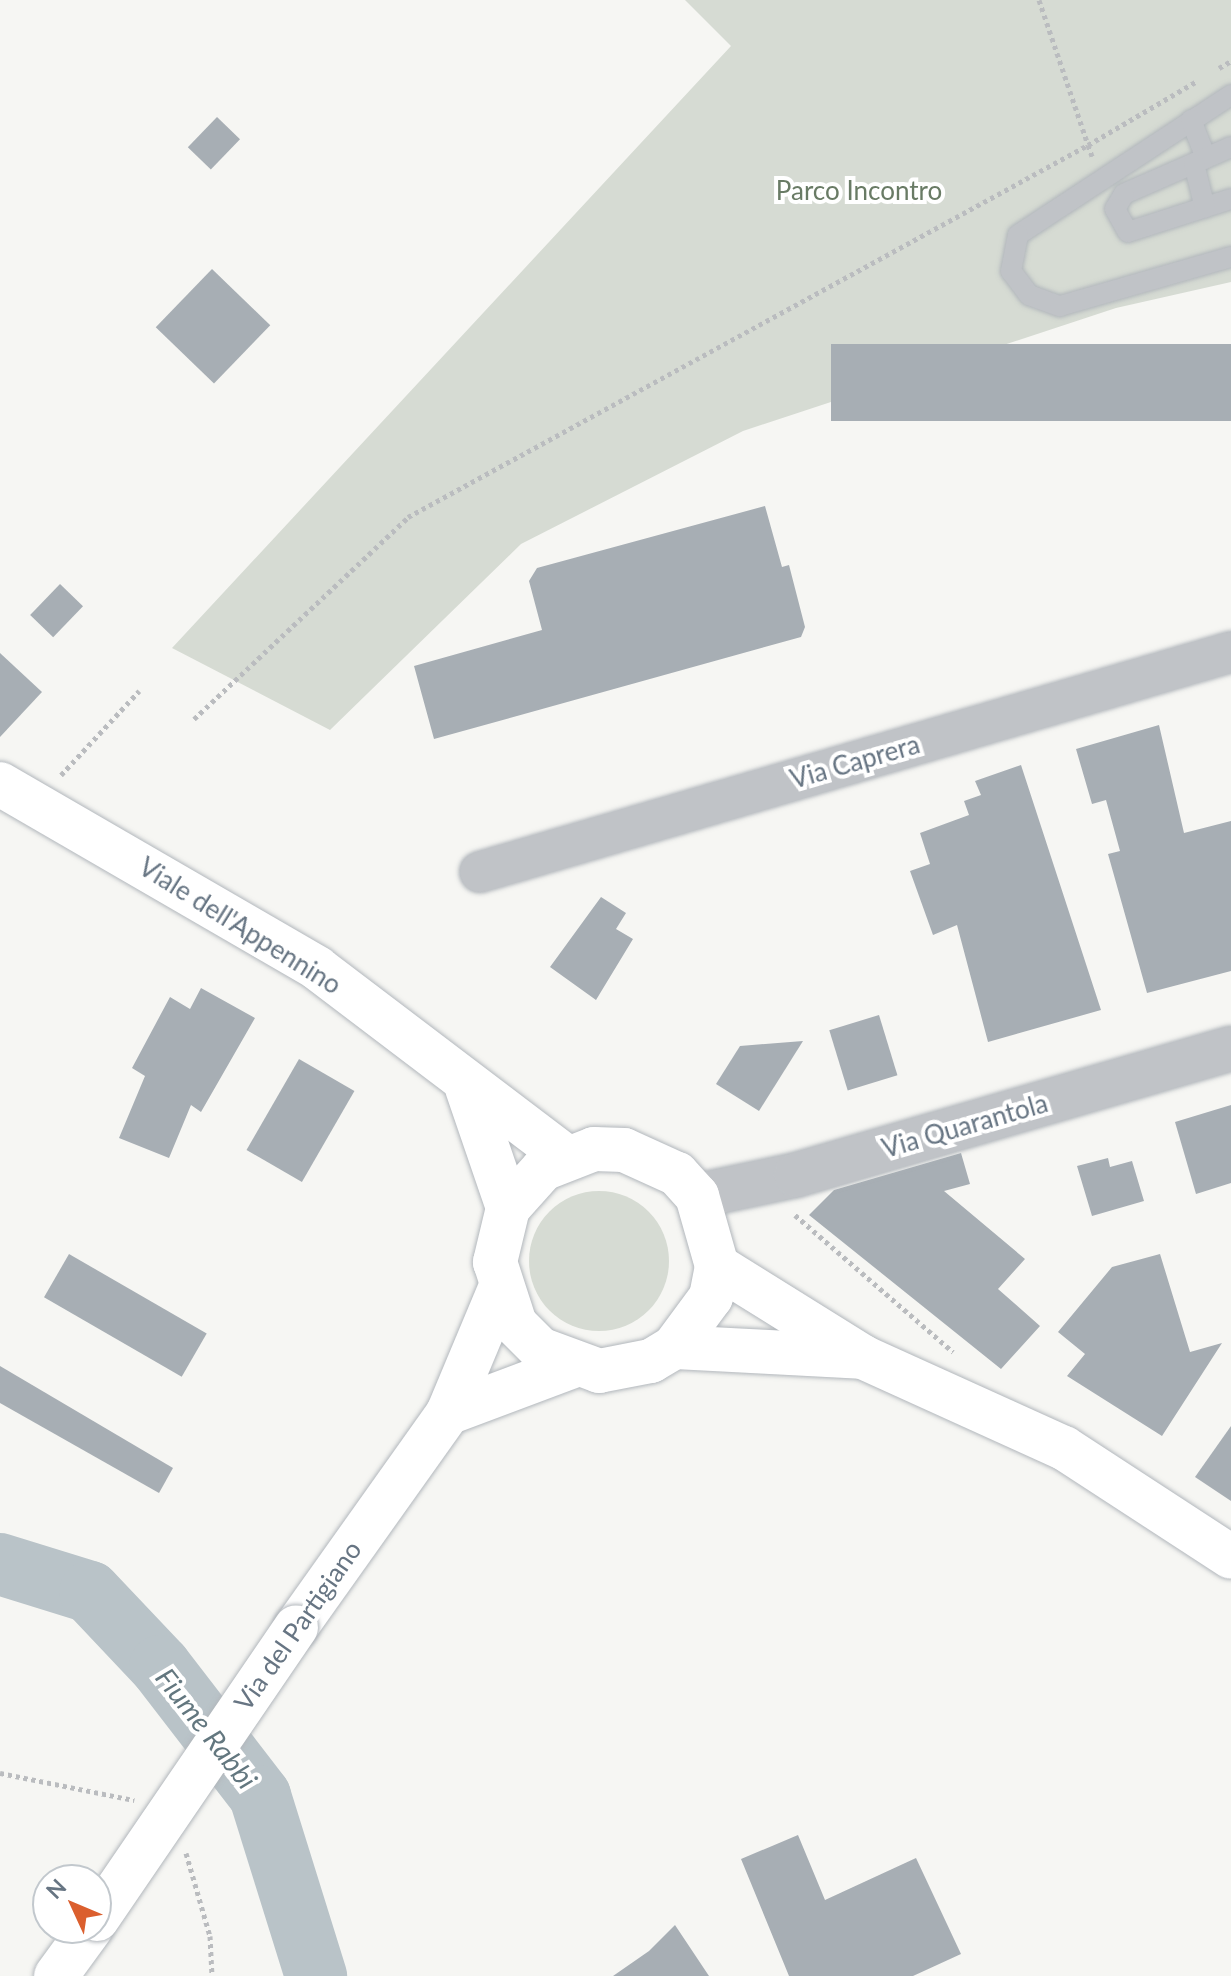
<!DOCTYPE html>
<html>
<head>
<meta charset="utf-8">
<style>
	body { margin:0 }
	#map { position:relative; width:1231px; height:1976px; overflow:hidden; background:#f6f6f3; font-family:Lato,sans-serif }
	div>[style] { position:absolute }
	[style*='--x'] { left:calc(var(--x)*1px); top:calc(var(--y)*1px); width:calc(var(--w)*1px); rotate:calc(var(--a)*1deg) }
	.green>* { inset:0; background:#d6dbd3 }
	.round { border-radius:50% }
	.river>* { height:62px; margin:-31px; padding:0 31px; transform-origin:31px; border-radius:31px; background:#b9c3c8 }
	.building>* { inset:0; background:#a7aeb4; transform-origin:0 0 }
	.path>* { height:5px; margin-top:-2.5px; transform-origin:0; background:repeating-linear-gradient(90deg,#babcbf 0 4px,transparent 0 8px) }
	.roads { filter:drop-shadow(0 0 2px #b2b7bc) drop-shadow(0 0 2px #b2b7bc) }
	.service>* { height:20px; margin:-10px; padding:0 10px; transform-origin:10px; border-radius:10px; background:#c0c3c7 }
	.minor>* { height:40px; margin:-20px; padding:0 20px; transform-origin:20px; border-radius:20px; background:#c0c3c7 }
	.tertiary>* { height:44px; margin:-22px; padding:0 22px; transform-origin:22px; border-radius:22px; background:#c0c3c7 }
	.secondary>* { height:44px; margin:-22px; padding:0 22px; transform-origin:22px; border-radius:22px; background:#fff }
	.bridges { filter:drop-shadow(0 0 2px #b2b7bc) drop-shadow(0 0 2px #b2b7bc) }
	.secondary-bridge>* { height:44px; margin:-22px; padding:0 22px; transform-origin:22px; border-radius:22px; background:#fff }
	span { translate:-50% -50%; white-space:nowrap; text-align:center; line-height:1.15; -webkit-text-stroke:8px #fff; paint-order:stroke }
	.park-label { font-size:26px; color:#697b65 }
	.street-label { font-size:26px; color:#677583 }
	.water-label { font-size:28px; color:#63777f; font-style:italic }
	.north { position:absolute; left:32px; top:1864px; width:80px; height:80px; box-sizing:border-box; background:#fff; border:2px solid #c2c8cd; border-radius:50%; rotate:314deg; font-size:22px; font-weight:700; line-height:32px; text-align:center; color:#677583 }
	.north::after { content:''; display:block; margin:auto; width:28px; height:36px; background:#db5f2e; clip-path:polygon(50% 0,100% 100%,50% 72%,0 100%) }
</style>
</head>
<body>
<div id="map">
	<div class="green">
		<i style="clip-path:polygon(685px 0,1231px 0,1231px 282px,1116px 308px,743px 431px,521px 544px,330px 730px,172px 648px,731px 46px)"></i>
		<i class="round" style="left:529px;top:1191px;width:140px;height:140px"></i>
	</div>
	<div class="river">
		<i style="--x:0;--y:1564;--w:94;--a:17.3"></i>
		<i style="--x:90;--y:1592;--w:102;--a:46.6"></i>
		<i style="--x:160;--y:1666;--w:164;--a:52.4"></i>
		<i style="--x:260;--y:1796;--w:189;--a:72.7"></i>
	</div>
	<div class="building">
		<i style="left:217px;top:117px;width:32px;height:42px;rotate:44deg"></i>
		<i style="left:212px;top:269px;width:81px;height:81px;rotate:44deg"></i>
		<i style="left:1231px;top:344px;width:77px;height:400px;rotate:90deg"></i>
		<i style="clip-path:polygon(765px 506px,782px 567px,789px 565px,805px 627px,801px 637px,434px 739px,414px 666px,542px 630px,529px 581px,537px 568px)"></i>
		<i style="left:60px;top:584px;width:32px;height:43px;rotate:44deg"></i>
		<i style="clip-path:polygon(0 653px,42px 692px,0 737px)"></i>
		<i style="clip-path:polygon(1159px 725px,1184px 833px,1231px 821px,1231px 971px,1147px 993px,1108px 854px,1120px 851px,1106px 800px,1092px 804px,1076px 749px)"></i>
		<i style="clip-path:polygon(1021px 765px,1101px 1010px,988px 1042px,957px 925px,933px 935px,910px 871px,930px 864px,920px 833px,969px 815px,964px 801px,981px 795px,975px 781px)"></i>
		<i style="clip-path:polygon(601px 897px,626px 913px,616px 929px,633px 939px,596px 1000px,550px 967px)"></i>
		<i style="clip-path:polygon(201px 988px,255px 1018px,201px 1112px,191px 1105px,169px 1158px,119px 1138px,145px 1076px,132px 1068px,170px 997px,190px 1009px)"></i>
		<i style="left:879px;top:1015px;width:63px;height:52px;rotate:73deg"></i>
		<i style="clip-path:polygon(803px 1041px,759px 1111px,716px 1084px,740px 1046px)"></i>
		<i style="left:299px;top:1059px;width:64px;height:105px;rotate:30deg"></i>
		<i style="clip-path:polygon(1231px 1105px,1231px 1183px,1196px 1194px,1175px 1122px)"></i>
		<i style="clip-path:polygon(961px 1153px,970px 1184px,944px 1191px,1025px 1259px,998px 1289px,1040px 1326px,1001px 1369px,809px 1215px,834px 1190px)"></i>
		<i style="clip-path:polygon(1108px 1158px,1110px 1167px,1132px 1161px,1144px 1201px,1092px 1216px,1077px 1166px)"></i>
		<i style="left:69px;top:1254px;width:159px;height:50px;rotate:30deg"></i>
		<i style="clip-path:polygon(1160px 1254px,1190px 1352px,1222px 1343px,1162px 1436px,1067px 1376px,1085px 1354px,1058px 1332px,1112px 1267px)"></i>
		<i style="clip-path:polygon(0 1366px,173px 1468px,159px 1493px,0 1403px)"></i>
		<i style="clip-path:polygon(1231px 1426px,1231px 1501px,1195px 1477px)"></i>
		<i style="clip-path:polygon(798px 1835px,825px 1900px,916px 1858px,961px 1954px,913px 1976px,789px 1976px,741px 1859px)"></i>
		<i style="clip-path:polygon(675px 1925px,709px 1976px,613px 1976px,649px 1951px)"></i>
	</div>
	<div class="path">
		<i style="--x:1039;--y:0;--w:153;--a:71.3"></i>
		<i style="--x:1088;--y:145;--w:126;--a:-30.4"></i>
		<i style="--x:1219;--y:68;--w:14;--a:-30"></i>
		<i style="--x:194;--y:719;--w:294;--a:-43.3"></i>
		<i style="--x:408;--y:517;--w:775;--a:-28.68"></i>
		<i style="--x:1088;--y:145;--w:12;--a:70"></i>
		<i style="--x:61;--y:775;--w:115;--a:-47.1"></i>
		<i style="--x:795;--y:1215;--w:209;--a:40.9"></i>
		<i style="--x:0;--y:1773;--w:137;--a:11.4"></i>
		<i style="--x:186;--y:1853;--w:86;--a:73.9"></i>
		<i style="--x:210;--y:1936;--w:40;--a:87.1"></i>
	</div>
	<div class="roads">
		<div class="service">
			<i style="--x:1231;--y:95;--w:255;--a:146.7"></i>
			<i style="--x:1018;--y:235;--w:37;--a:101"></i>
			<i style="--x:1011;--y:271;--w:30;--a:53"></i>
			<i style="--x:1029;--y:295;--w:33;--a:20"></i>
			<i style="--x:1060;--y:306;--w:178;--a:-16"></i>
			<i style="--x:1191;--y:120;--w:41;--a:68.5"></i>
			<i style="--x:1231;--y:147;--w:117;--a:156.3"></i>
			<i style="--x:1124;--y:194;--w:17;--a:121"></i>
			<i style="--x:1115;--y:209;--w:26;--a:61"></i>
			<i style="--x:1128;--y:232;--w:108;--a:-17.8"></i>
			<i style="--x:1194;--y:164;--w:45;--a:76"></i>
		</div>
		<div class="minor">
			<i style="--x:480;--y:872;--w:783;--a:-16.33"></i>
		</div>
		<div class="tertiary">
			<i style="--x:697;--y:1196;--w:101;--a:-12"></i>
			<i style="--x:796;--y:1175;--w:453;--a:-16.2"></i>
		</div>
		<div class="secondary">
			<i style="--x:0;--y:784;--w:367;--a:30.1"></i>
			<i style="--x:317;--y:968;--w:313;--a:37.2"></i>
			<i style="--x:467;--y:1088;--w:127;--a:71.1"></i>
			<i style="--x:717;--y:1266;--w:172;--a:31.9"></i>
			<i style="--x:863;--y:1357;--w:221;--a:24.4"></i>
			<i style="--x:1064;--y:1448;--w:199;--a:33.1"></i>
			<i style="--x:674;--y:1347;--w:62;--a:-53.5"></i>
			<i style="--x:711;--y:1297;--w:32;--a:-79"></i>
			<i style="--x:717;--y:1266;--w:73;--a:-105.9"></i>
			<i style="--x:697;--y:1196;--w:30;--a:-132"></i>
			<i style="--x:677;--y:1174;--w:58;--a:-155.6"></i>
			<i style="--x:624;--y:1150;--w:30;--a:-178"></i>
			<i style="--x:594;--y:1149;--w:55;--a:158.6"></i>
			<i style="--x:543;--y:1169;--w:52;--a:131.9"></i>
			<i style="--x:508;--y:1208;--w:56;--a:103.5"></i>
			<i style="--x:495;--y:1262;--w:65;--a:72.1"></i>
			<i style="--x:515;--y:1324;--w:35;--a:45"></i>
			<i style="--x:540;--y:1349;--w:63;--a:20.4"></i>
			<i style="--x:599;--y:1371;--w:53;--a:-10.9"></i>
			<i style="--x:651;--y:1361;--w:27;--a:-31"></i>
			<i style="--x:674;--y:1347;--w:189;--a:3"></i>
			<i style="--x:448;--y:1413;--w:134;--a:-20.6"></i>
			<i style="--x:296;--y:1627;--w:262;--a:-54.6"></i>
			<i style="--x:448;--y:1413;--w:132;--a:-67.3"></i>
			<i style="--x:56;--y:1976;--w:59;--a:-53.9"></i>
		</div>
	</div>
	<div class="bridges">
		<div class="secondary-bridge">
			<i style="--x:97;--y:1919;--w:353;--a:-55.7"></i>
		</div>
	</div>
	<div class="park-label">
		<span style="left:859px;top:191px">Parco Incontro</span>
	</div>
	<div class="street-label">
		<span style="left:855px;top:762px;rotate:-16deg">Via Caprera</span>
		<span style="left:240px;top:926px;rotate:32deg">Viale dell'Appennino</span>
		<span style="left:965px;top:1126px;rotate:-16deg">Via Quarantola</span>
		<span style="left:298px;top:1626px;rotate:-55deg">Via del Partigiano</span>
	</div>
	<div class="water-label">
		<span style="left:207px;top:1728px;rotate:52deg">Fiume Rabbi</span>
	</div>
	<div class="north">N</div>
</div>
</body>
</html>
